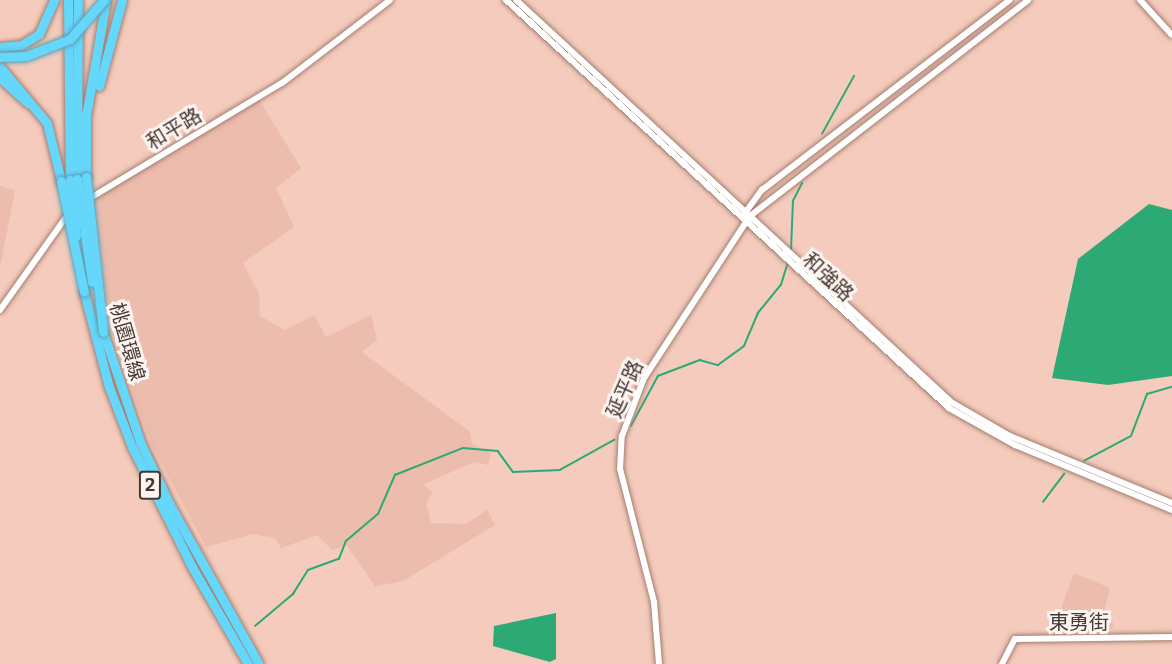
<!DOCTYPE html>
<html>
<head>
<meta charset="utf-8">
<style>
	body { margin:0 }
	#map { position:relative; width:1172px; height:664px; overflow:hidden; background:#f4cbbc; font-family:Bitter,"Noto Sans TC",serif }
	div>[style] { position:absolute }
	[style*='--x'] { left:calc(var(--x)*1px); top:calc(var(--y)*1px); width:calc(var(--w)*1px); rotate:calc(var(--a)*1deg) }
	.built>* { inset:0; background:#ecbcac }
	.water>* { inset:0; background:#2da976 }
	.stream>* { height:1.5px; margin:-0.75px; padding:0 0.75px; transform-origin:0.75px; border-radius:0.75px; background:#2da976 }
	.roads { filter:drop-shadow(0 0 2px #a47e71) drop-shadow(0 0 2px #a47e71) }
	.tertiary>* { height:6px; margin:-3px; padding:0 3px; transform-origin:3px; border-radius:3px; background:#fff }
	.motorway>* { height:9px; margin:-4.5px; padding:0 4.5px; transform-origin:4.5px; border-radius:4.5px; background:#65d7fb }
	.bridges { filter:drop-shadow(0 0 2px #5a9fb4) drop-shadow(0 0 2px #5a9fb4) }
	.motorway-bridge>* { height:9px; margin:-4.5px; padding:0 4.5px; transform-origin:4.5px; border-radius:4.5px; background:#65d7fb }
	span { translate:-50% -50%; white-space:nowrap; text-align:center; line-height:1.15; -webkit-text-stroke:6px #fdf5f1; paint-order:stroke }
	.shield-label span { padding:2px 4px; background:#fdf5f1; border:2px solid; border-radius:4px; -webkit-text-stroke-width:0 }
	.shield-label { font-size:18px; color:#473731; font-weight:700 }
	.street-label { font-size:20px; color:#473731 }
</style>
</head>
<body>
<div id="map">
	<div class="built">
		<i style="clip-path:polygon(259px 100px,301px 168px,276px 188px,294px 227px,243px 263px,259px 294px,260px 316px,285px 330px,314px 315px,326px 337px,371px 315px,377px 339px,362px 352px,470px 432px,472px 444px,491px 453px,488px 465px,474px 462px,424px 484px,432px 493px,426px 504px,431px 523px,466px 524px,487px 510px,495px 525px,403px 581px,375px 586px,347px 545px,332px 550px,317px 535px,281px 548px,275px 538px,253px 534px,206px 547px,152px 446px,109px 323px,93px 200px)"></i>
		<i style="clip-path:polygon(0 186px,15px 190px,0 268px)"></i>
		<i style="clip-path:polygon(1074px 573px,1110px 588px,1102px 619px,1112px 620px,1114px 627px,1106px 632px,1052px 634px)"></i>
	</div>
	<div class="water">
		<i style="clip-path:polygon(1149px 204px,1172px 210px,1172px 376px,1108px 385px,1052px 378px,1078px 259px)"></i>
		<i style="clip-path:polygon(556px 613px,556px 659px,550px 662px,493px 646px,494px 626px)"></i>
	</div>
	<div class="stream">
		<i style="--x:822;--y:134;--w:66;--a:-61.1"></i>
		<i style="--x:791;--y:250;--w:49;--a:-87.7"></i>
		<i style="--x:793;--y:201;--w:20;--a:-63"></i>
		<i style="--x:631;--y:426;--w:57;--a:-61.6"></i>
		<i style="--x:658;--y:376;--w:45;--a:-20.9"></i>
		<i style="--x:700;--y:360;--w:19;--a:16"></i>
		<i style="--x:718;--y:365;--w:32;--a:-36"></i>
		<i style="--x:744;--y:346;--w:36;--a:-67"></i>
		<i style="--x:758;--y:313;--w:36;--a:-51"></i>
		<i style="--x:781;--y:285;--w:21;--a:-73"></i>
		<i style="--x:1084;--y:461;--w:53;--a:-28"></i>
		<i style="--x:1131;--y:436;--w:45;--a:-69.1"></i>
		<i style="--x:1147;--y:394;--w:26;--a:-16"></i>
		<i style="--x:1043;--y:502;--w:35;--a:-53"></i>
		<i style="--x:255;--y:626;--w:50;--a:-40.1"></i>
		<i style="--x:293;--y:594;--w:28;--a:-58"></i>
		<i style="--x:308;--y:570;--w:33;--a:-20"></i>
		<i style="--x:339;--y:559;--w:19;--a:-69"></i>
		<i style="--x:346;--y:541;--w:42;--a:-40.2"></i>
		<i style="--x:378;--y:514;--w:43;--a:-66.4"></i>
		<i style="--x:395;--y:475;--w:73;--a:-21.7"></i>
		<i style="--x:463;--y:448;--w:35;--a:5"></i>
		<i style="--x:498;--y:451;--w:26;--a:54"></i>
		<i style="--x:513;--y:472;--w:47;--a:-2.4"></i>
		<i style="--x:560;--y:470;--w:62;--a:-29.1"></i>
	</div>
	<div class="roads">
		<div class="tertiary">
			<i style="--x:506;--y:0;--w:602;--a:42.64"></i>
			<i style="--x:949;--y:408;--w:76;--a:29.3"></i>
			<i style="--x:1015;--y:445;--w:170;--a:22.5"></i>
			<i style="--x:516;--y:0;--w:592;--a:42.74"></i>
			<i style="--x:951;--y:402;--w:68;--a:30"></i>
			<i style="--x:1010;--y:436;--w:175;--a:22.5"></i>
			<i style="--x:1140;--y:0;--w:47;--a:47.6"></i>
			<i style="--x:87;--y:200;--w:227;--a:-31"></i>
			<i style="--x:282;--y:83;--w:136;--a:-37.5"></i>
			<i style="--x:745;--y:213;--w:29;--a:-54"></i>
			<i style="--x:762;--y:190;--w:312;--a:-37.5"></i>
			<i style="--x:0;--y:310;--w:119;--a:-54.6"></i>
			<i style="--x:659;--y:664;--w:62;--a:-94.6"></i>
			<i style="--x:654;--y:602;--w:137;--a:-104.3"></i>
			<i style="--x:620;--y:469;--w:33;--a:-87"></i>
			<i style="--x:622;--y:436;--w:62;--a:-69.2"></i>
			<i style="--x:644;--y:378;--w:194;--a:-56.8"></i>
			<i style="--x:750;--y:216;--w:352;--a:-37.8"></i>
			<i style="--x:1002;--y:664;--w:28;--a:-63"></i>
			<i style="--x:1015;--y:639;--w:157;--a:-0.7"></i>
		</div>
		<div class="motorway">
			<i style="--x:68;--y:0;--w:180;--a:89.4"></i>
			<i style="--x:0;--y:47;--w:21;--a:-5"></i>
			<i style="--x:21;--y:45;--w:21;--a:-31"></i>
			<i style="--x:39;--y:34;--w:37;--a:-66"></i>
			<i style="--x:0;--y:67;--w:73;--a:50"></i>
			<i style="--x:47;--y:123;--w:60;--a:76.4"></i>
			<i style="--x:0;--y:78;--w:38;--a:42"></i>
			<i style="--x:99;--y:86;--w:89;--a:-75"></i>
			<i style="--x:86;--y:177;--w:61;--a:-90"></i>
			<i style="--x:86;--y:116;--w:118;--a:-80.2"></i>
			<i style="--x:77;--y:179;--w:179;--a:-89.7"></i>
			<i style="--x:84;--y:292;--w:98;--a:75.3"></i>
			<i style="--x:109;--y:387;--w:64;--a:69"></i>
			<i style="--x:132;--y:447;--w:134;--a:63.4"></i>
			<i style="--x:192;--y:567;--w:112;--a:60"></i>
			<i style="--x:103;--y:332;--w:118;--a:71.3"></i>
			<i style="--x:141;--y:444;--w:68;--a:64.6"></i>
			<i style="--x:170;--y:505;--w:182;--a:60.8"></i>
		</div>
	</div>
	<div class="bridges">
		<div class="motorway-bridge">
			<i style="--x:0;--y:57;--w:26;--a:-2"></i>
			<i style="--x:26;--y:56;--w:47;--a:-21.1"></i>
			<i style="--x:70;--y:39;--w:52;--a:-48.9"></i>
			<i style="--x:86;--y:177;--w:156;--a:83.7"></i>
			<i style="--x:77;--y:179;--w:104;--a:81.7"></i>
			<i style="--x:70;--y:180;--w:56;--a:83.9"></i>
			<i style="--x:61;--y:181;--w:113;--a:78.3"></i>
		</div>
	</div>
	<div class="shield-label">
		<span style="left:150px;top:485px">2</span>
	</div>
	<div class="street-label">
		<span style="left:174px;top:129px;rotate:-31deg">和平路</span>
		<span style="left:828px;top:277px;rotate:43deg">和強路</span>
		<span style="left:127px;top:342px;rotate:74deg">桃園環線</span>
		<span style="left:625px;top:389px;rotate:-66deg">延平路</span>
		<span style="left:1079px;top:622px">東勇街</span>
	</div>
</div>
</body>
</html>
